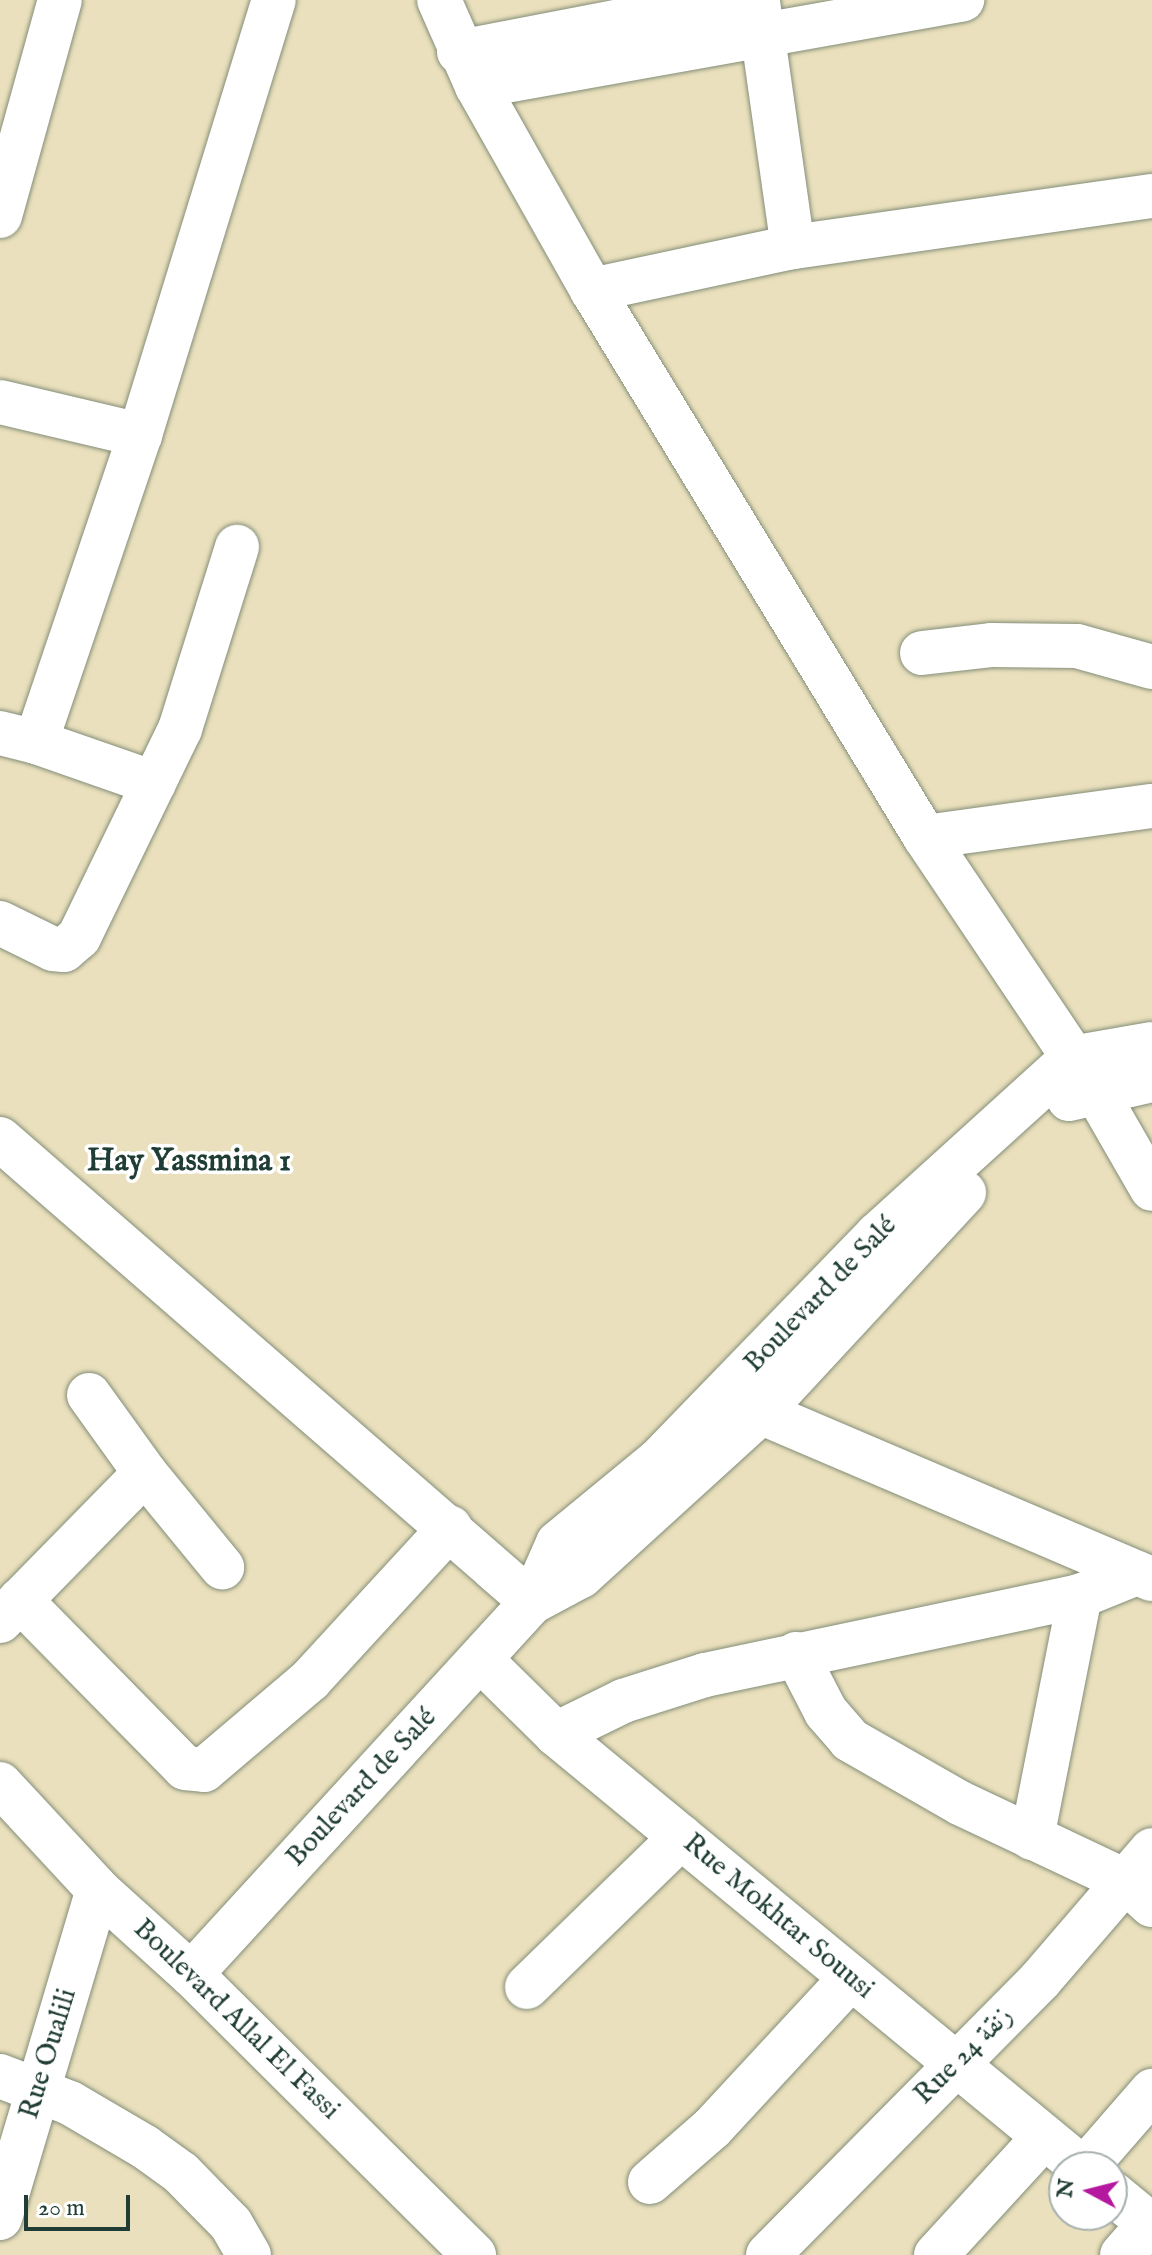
<!DOCTYPE html>
<html>
<head>
<meta charset="utf-8">
<style>
	body { margin:0 }
	#map { position:relative; width:1152px; height:2255px; overflow:hidden; background:#eae0bd; font-family:"IM FELL English",Amiri,serif }
	div>[style] { position:absolute }
	[style*='--x'] { left:calc(var(--x)*1px); top:calc(var(--y)*1px); width:calc(var(--w)*1px); rotate:calc(var(--a)*1deg) }
	.roads { filter:drop-shadow(0 0 2px #848e78) drop-shadow(0 0 2px #848e78) }
	.minor>* { height:44px; margin:-22px; padding:0 22px; transform-origin:22px; border-radius:22px; background:#fff }
	span { translate:-50% -50%; white-space:nowrap; text-align:center; line-height:1.15; -webkit-text-stroke:7px #fff; paint-order:stroke }
	.street-label { font-size:28px; color:#1f3d34 }
	.quarter-label { font-size:32px; color:#1f3d34; font-weight:700 }
	.north { position:absolute; left:1048px; top:2151px; width:80px; height:80px; box-sizing:border-box; background:#fff; border:2px solid #a5b1ae; border-radius:50%; rotate:277deg; font-size:22px; font-weight:700; line-height:32px; text-align:center; color:#1f3d34 }
	.north::after { content:''; display:block; margin:auto; width:28px; height:36px; background:#b5179e; clip-path:polygon(50% 0,100% 100%,50% 72%,0 100%) }
	.scale { position:absolute; left:24px; top:2195px; width:106px; height:36px; box-sizing:border-box; border:4px solid #1f3d34; border-top:0; padding-left:10px; font-size:24px; line-height:28px; white-space:nowrap; color:#1f3d34; -webkit-text-stroke:6px #fff; paint-order:stroke }
</style>
</head>
<body>
<div id="map">
	<div class="roads">
		<div class="minor">
			<i style="--x:439;--y:0;--w:94;--a:66.2"></i>
			<i style="--x:477;--y:86;--w:234;--a:60.6"></i>
			<i style="--x:592;--y:290;--w:640;--a:58.67"></i>
			<i style="--x:925;--y:837;--w:305;--a:56.1"></i>
			<i style="--x:1095;--y:1090;--w:114;--a:60.1"></i>
			<i style="--x:758;--y:2;--w:247;--a:81.9"></i>
			<i style="--x:459;--y:52;--w:276;--a:-10.9"></i>
			<i style="--x:477;--y:86;--w:493;--a:-10.1"></i>
			<i style="--x:0;--y:216;--w:224;--a:-74.5"></i>
			<i style="--x:592;--y:290;--w:206;--a:-12.1"></i>
			<i style="--x:793;--y:247;--w:363;--a:-8.1"></i>
			<i style="--x:0;--y:402;--w:144;--a:13.3"></i>
			<i style="--x:922;--y:653;--w:69;--a:-6.6"></i>
			<i style="--x:991;--y:645;--w:86;--a:0.7"></i>
			<i style="--x:1077;--y:646;--w:78;--a:15.6"></i>
			<i style="--x:0;--y:733;--w:37;--a:14"></i>
			<i style="--x:36;--y:742;--w:324;--a:-71.3"></i>
			<i style="--x:140;--y:435;--w:455;--a:-72.9"></i>
			<i style="--x:36;--y:742;--w:125;--a:19.2"></i>
			<i style="--x:925;--y:837;--w:229;--a:-7.8"></i>
			<i style="--x:0;--y:923;--w:59;--a:26.1"></i>
			<i style="--x:53;--y:949;--w:11;--a:5"></i>
			<i style="--x:64;--y:950;--w:20;--a:-41"></i>
			<i style="--x:79;--y:937;--w:231;--a:-64.1"></i>
			<i style="--x:180;--y:729;--w:191;--a:-72.6"></i>
			<i style="--x:1069;--y:1099;--w:85;--a:-12.9"></i>
			<i style="--x:0;--y:1139;--w:705;--a:41.03"></i>
			<i style="--x:89;--y:1395;--w:96;--a:54.3"></i>
			<i style="--x:734;--y:1401;--w:454;--a:23.1"></i>
			<i style="--x:20;--y:1600;--w:235;--a:45.5"></i>
			<i style="--x:185;--y:1768;--w:19;--a:6"></i>
			<i style="--x:204;--y:1770;--w:139;--a:-40.3"></i>
			<i style="--x:310;--y:1680;--w:207;--a:-47.4"></i>
			<i style="--x:532;--y:1602;--w:55;--a:-28"></i>
			<i style="--x:581;--y:1576;--w:244;--a:-42.3"></i>
			<i style="--x:761;--y:1412;--w:299;--a:-47.2"></i>
			<i style="--x:0;--y:1621;--w:207;--a:-45.6"></i>
			<i style="--x:145;--y:1473;--w:122;--a:50.7"></i>
			<i style="--x:796;--y:1654;--w:65;--a:62.7"></i>
			<i style="--x:826;--y:1712;--w:37;--a:49"></i>
			<i style="--x:850;--y:1740;--w:127;--a:29.8"></i>
			<i style="--x:960;--y:1803;--w:183;--a:25.3"></i>
			<i style="--x:1125;--y:1881;--w:36;--a:42"></i>
			<i style="--x:481;--y:1660;--w:105;--a:44.6"></i>
			<i style="--x:556;--y:1734;--w:681;--a:39.51"></i>
			<i style="--x:556;--y:1734;--w:75;--a:-26.2"></i>
			<i style="--x:623;--y:1701;--w:86;--a:-17.6"></i>
			<i style="--x:705;--y:1675;--w:383;--a:-11.9"></i>
			<i style="--x:1080;--y:1596;--w:61;--a:-22"></i>
			<i style="--x:0;--y:1784;--w:144;--a:47.2"></i>
			<i style="--x:98;--y:1890;--w:125;--a:42.1"></i>
			<i style="--x:191;--y:1974;--w:399;--a:44.8"></i>
			<i style="--x:1032;--y:1838;--w:247;--a:-78.8"></i>
			<i style="--x:191;--y:1974;--w:505;--a:-47.49"></i>
			<i style="--x:532;--y:1602;--w:64;--a:-66.2"></i>
			<i style="--x:558;--y:1543;--w:129;--a:-39.4"></i>
			<i style="--x:658;--y:1461;--w:315;--a:-45.9"></i>
			<i style="--x:877;--y:1235;--w:263;--a:-42.2"></i>
			<i style="--x:1072;--y:1058;--w:81;--a:-9.9"></i>
			<i style="--x:527;--y:1987;--w:215;--a:-44.2"></i>
			<i style="--x:0;--y:2076;--w:75;--a:21.1"></i>
			<i style="--x:70;--y:2103;--w:87;--a:30.4"></i>
			<i style="--x:145;--y:2147;--w:44;--a:35.8"></i>
			<i style="--x:181;--y:2173;--w:71;--a:45.6"></i>
			<i style="--x:231;--y:2224;--w:36;--a:60"></i>
			<i style="--x:1086;--y:2167;--w:101;--a:-49"></i>
			<i style="--x:650;--y:2182;--w:82;--a:-41.1"></i>
			<i style="--x:712;--y:2128;--w:205;--a:-47.2"></i>
			<i style="--x:1112;--y:2193;--w:52;--a:39.5"></i>
			<i style="--x:0;--y:2218;--w:342;--a:-73.4"></i>
			<i style="--x:768;--y:2255;--w:388;--a:-45.3"></i>
			<i style="--x:1041;--y:1979;--w:170;--a:-49.3"></i>
			<i style="--x:936;--y:2255;--w:160;--a:-47.5"></i>
			<i style="--x:1122;--y:2255;--w:41;--a:-48.9"></i>
		</div>
	</div>
	<div class="street-label">
		<span style="left:821px;top:1295px;rotate:-46deg">Boulevard de Salé</span>
		<span style="left:362px;top:1788px;rotate:-47deg">Boulevard de Salé</span>
		<span style="left:778px;top:1917px;rotate:40deg">Rue Mokhtar Souusi</span>
		<span style="left:236px;top:2020px;rotate:44deg">Boulevard Allal El Fassi</span>
		<span style="left:49px;top:2054px;rotate:-73deg">Rue Oualili</span>
		<span style="left:964px;top:2056px;rotate:-45deg">Rue 24 زنقة</span>
	</div>
	<div class="quarter-label">
		<span style="left:189px;top:1162px">Hay Yassmina 1</span>
	</div>
	<div class="north">N</div>
	<div class="scale">20 m</div>
</div>
</body>
</html>
